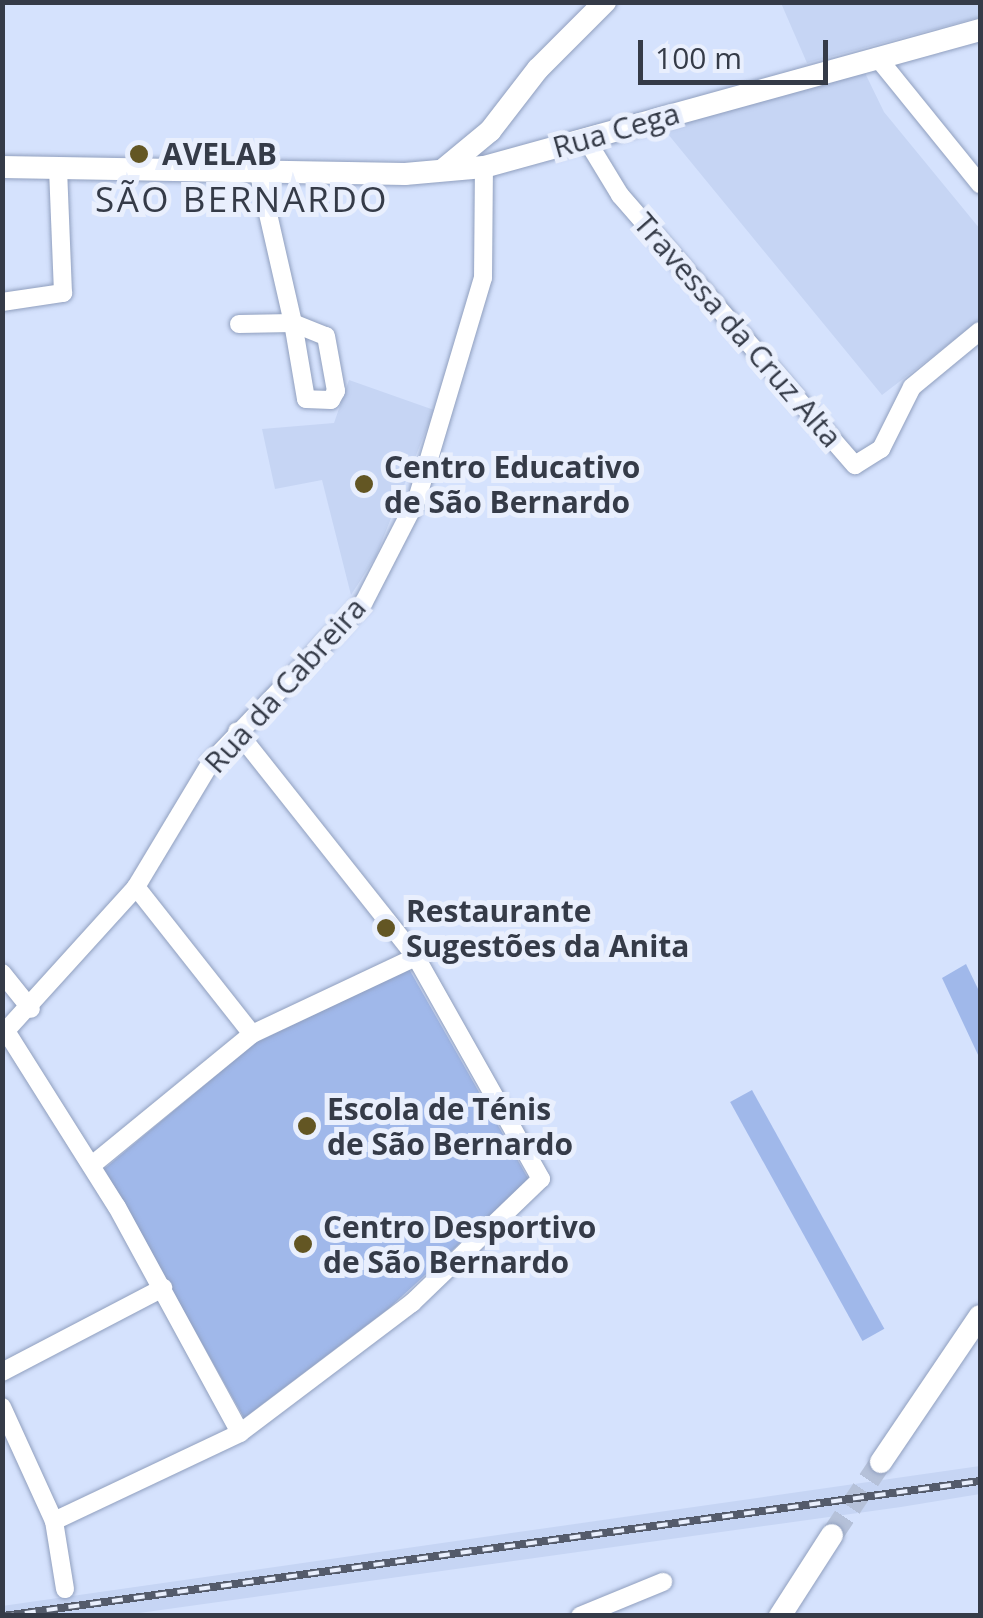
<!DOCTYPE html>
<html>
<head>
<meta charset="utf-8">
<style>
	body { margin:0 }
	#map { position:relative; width:983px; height:1618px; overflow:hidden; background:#d5e2fd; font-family:"Open Sans",sans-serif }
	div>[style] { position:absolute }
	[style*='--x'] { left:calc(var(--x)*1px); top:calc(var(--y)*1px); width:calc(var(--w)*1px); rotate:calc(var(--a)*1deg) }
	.built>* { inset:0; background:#c6d5f4 }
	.green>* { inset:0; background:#a0b8ea; transform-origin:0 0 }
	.major-tunnel>* { height:22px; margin-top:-11px; transform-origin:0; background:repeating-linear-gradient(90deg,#b5c1d9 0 22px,transparent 0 33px) }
	.roads { filter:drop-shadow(0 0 2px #909fbe) drop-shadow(0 0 2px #909fbe) }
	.minor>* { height:18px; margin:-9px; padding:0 9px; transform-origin:9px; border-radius:9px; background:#fff }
	.major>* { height:22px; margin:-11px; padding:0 11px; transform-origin:11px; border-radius:11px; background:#fff }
	.rail>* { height:8px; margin-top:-4px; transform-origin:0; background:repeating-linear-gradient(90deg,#e9effd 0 11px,#545b6b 0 22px); box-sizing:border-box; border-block:2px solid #545b6b }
	.dots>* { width:28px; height:28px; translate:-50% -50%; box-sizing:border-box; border:5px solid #e9effd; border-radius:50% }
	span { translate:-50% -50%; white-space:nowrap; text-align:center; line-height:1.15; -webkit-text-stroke:10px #e9effd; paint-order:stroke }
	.street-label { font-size:30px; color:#353b48 }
	.poi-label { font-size:30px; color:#353b48; font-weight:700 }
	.left { translate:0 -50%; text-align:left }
	.quarter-label { font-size:35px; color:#353b48; letter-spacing:2.5px }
	.frame { position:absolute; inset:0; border:5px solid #353b48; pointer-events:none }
	.scale { position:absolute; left:638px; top:40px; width:190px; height:45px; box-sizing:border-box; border:5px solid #353b48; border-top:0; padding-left:12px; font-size:30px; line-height:35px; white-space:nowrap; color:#353b48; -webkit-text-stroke:8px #e9effd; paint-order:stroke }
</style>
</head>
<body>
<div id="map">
	<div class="built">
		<i style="clip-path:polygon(781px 3px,980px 3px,980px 17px,807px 63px)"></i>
		<i style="clip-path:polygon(865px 73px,884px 112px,980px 229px,980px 320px,882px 395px,663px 128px)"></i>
		<i style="clip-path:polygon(349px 380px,434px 410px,376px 556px,351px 595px,322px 480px,275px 489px,262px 429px,334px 423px)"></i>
		<i style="clip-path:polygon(980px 1466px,980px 1494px,901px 1507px,125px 1615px,3px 1615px,2px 1606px)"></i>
	</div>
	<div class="green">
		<i style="clip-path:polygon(966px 964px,980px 993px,980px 1059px,942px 978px)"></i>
		<i style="clip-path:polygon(409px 969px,529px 1180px,388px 1309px,244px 1418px,104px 1169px,255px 1043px)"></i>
		<i style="left:752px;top:1090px;width:273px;height:25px;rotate:61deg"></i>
	</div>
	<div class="major-tunnel">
		<i style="--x:832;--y:1535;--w:88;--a:-56.1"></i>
	</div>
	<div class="roads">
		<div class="minor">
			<i style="--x:877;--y:57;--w:164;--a:51"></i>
			<i style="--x:586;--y:139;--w:66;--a:58.7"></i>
			<i style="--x:620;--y:195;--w:358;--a:49"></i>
			<i style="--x:855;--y:465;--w:31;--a:-32"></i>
			<i style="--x:881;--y:449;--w:69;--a:-63.4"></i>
			<i style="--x:912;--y:387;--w:88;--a:-39.5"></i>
			<i style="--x:2;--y:302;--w:62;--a:-8.4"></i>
			<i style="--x:63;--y:293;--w:125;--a:-92.3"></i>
			<i style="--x:239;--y:324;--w:54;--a:-1.1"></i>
			<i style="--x:293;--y:323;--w:35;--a:22"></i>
			<i style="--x:326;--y:336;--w:56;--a:79.7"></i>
			<i style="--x:336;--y:391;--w:10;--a:119"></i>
			<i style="--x:331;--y:400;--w:25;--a:-178"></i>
			<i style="--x:306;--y:399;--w:77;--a:-99.7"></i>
			<i style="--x:293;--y:323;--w:153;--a:-102.9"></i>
			<i style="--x:136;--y:887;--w:187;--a:51.7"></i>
			<i style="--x:2;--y:973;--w:46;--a:51.1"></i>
			<i style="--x:6;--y:1031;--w:208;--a:57.8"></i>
			<i style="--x:117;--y:1207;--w:257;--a:61.4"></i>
			<i style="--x:2;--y:1035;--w:200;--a:-47.8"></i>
			<i style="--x:136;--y:887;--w:146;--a:-59"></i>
			<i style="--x:211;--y:762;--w:221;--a:-46.3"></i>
			<i style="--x:364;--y:602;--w:116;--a:-62.8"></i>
			<i style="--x:417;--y:499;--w:231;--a:-73.4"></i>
			<i style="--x:483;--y:278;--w:111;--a:-89.5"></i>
			<i style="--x:92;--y:1165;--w:207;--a:-39.3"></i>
			<i style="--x:252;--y:1034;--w:181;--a:-25.2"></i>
			<i style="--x:2;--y:1372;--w:182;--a:-27.6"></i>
			<i style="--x:2;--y:1407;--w:125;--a:65.5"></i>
			<i style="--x:54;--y:1521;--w:69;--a:80.8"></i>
			<i style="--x:54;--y:1521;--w:206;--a:-25.3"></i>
			<i style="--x:240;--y:1433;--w:216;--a:-37.1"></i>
			<i style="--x:412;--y:1303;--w:179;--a:-43.9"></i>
			<i style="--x:541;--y:1179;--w:255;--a:-119.4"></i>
			<i style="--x:416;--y:957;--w:288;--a:-128.4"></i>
			<i style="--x:580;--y:1616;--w:90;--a:-22.3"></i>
		</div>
		<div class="major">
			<i style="--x:2;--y:167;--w:403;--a:1"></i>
			<i style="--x:405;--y:174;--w:79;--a:-5.1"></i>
			<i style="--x:484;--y:167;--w:515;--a:-15.44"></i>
			<i style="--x:444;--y:169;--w:60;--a:-39.6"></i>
			<i style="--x:490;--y:131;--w:78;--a:-52.3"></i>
			<i style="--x:538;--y:69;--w:95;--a:-45"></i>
			<i style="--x:881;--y:1462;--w:176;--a:-55.9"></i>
			<i style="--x:780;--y:1616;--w:96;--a:-57.3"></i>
		</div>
	</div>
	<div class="rail">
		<i style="--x:3;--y:1616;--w:986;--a:-7.87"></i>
	</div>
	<div class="dots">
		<i style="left:139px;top:154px;background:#635623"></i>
		<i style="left:364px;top:484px;background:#635623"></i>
		<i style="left:386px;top:928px;background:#635623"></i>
		<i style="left:307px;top:1126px;background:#635623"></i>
		<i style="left:303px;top:1244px;background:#635623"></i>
	</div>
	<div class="street-label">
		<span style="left:616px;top:130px;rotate:-16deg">Rua Cega</span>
		<span style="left:738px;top:330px;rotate:49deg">Travessa da Cruz Alta</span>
		<span style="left:285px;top:685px;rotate:-48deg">Rua da Cabreira</span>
	</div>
	<div class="poi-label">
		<span class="left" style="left:162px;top:154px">AVELAB</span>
		<span class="left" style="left:384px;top:484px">Centro Educativo<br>de São Bernardo</span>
		<span class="left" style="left:406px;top:928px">Restaurante<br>Sugestões da Anita</span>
		<span class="left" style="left:327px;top:1126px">Escola de Ténis<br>de São Bernardo</span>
		<span class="left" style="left:323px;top:1244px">Centro Desportivo<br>de São Bernardo</span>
	</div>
	<div class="quarter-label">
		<span style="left:242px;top:199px">SÃO BERNARDO</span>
	</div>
	<div class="frame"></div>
	<div class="scale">100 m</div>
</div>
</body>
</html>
